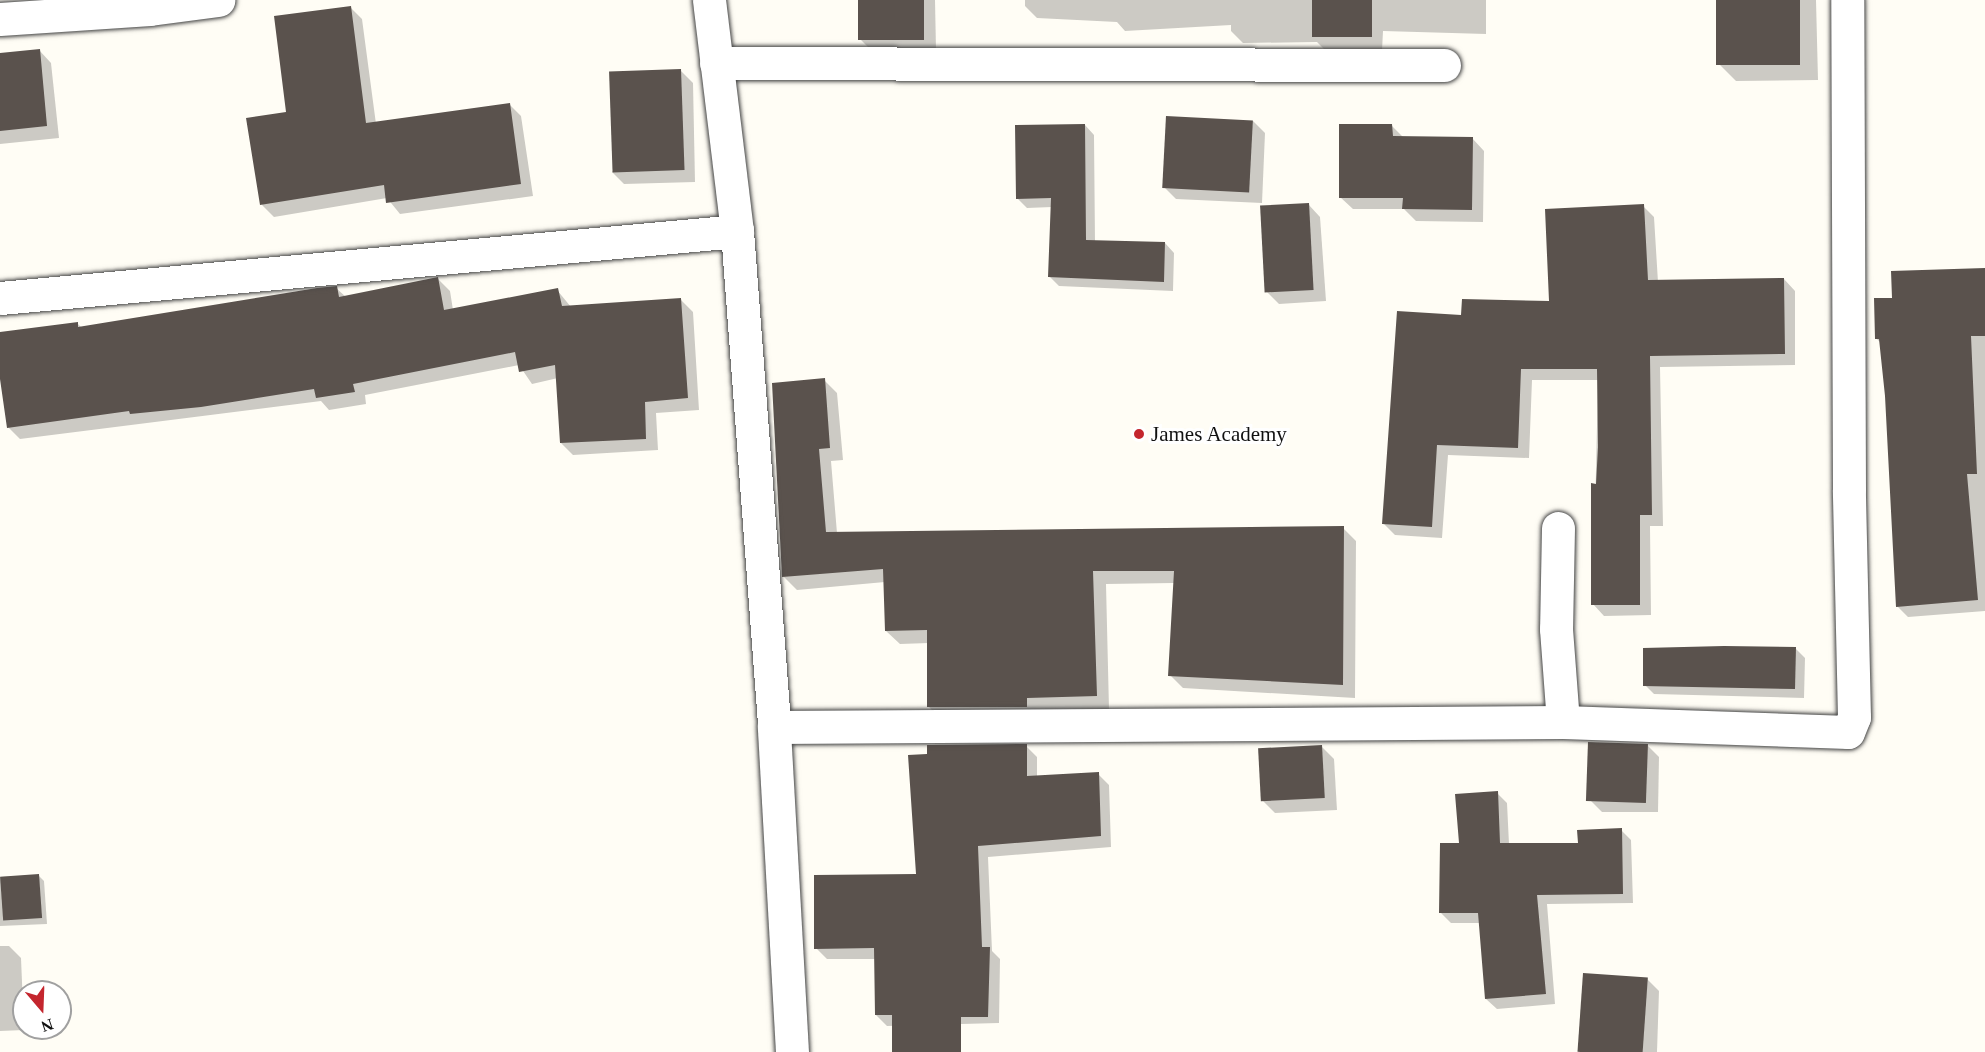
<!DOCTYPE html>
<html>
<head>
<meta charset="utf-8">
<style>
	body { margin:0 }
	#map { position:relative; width:1985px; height:1052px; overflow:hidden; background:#fffdf5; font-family:Georgia,serif }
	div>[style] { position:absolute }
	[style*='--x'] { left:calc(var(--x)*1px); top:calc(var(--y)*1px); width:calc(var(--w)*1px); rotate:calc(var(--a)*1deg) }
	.shadow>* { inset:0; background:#0003 }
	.building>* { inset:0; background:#5a524d; transform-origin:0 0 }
	.roads { filter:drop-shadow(0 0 2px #444) drop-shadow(0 0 2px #444) }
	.minor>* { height:33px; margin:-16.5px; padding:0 16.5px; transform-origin:16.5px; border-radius:16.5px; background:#fff }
	.dots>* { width:16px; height:16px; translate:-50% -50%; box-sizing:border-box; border:3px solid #fff; border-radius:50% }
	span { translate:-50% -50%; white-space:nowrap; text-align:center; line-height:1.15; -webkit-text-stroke:6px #fff; paint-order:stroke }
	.poi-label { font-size:21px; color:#111 }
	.left { translate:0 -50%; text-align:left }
	.north { position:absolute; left:12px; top:980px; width:60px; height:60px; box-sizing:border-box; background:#fff; border:2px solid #a0a0a0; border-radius:50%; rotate:161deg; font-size:16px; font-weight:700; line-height:24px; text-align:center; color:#111 }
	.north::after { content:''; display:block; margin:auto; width:21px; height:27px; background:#c4262e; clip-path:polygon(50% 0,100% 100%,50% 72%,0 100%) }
</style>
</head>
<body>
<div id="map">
	<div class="shadow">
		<i style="clip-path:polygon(860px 0,935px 0,936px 50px,873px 52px,861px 40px)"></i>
		<i style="clip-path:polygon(1025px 0,1486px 0,1486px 34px,1383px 31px,1382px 51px,1324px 49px,1317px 42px,1243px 43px,1231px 31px,1231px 25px,1125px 31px,1117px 22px,1037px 18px,1025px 6px)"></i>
		<i style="clip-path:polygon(1718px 0,1816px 0,1818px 80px,1736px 81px,1719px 64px)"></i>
		<i style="clip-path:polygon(350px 7px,362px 19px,376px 124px,509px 104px,521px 116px,533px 196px,400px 214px,387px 198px,274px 217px,262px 205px)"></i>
		<i style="clip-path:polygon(39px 50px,51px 63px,59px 138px,0 144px,0 54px)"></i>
		<i style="clip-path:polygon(681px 71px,693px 83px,695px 182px,624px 184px,612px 172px)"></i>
		<i style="clip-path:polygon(1253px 121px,1265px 133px,1262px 203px,1176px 199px,1164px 187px)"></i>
		<i style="clip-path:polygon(1085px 125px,1094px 135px,1095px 242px,1165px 243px,1174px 253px,1173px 291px,1059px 286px,1050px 277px,1052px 207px,1027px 208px,1017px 198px)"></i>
		<i style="clip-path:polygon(1392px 126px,1404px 138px,1472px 138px,1484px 151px,1483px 222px,1416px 221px,1404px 209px,1353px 209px,1340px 197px)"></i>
		<i style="clip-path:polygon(1308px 204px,1320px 217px,1326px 301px,1279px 304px,1267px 292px)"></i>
		<i style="clip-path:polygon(1643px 206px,1654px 217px,1658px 282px,1784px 279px,1795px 291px,1795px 365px,1660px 367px,1663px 526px,1650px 526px,1651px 615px,1604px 616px,1593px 604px,1598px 380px,1532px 380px,1529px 458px,1448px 455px,1442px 538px,1395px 535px,1384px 524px,1462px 316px,1551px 303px)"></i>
		<i style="clip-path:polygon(1985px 269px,1985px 611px,1908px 617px,1897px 606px,1887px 395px,1881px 343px,1876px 338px,1893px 299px)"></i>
		<i style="clip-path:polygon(438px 279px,450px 291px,453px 310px,557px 290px,571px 307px,681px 300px,693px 312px,699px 410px,656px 413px,658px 450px,573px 455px,561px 443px,558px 378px,532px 384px,519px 365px,365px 395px,366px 404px,329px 410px,321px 401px,20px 439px,8px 427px,0 369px,0 334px,77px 323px,82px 328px,336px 288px,346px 297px)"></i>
		<i style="clip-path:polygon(824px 380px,837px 393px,843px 460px,831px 461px,837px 533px,1343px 528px,1356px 541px,1355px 698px,1183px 688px,1170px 675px,1174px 583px,1106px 584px,1109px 709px,942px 720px,929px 707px,929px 643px,900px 644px,886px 631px,885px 582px,797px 590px,784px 577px)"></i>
		<i style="clip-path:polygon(1796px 649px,1805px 658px,1804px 698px,1654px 694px,1645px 685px)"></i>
		<i style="clip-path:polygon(1647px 745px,1659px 757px,1658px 812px,1602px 812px,1590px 800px)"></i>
		<i style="clip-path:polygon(1026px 746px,1037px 757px,1037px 777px,1098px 774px,1109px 785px,1111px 847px,988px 857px,992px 951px,1000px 959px,999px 1023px,887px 1026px,876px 1015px,876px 959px,827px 959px,816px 948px,918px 876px)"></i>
		<i style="clip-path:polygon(1322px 747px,1334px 759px,1337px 810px,1275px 813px,1263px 801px)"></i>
		<i style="clip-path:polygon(1497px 793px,1507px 803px,1509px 844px,1579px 844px,1621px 830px,1631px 840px,1633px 903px,1547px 904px,1555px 1004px,1497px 1009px,1486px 999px,1480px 923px,1451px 923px,1441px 913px,1460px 844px)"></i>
		<i style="clip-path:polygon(38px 875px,44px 881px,47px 924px,0 926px,0 877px)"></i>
		<i style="clip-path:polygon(0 946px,9px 946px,21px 958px,24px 1030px,0 1031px)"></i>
		<i style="clip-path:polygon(1647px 979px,1659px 991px,1657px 1052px,1582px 1052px)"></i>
	</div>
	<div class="building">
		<i style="left:858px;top:0;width:66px;height:40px"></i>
		<i style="left:1312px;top:0;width:60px;height:37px"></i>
		<i style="left:1716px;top:0;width:84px;height:65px"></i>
		<i style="clip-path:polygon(351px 6px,366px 123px,510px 103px,521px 184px,386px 203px,384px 185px,260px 205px,246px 118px,286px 112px,274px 16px)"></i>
		<i style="clip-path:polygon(40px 49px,47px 126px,0 131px,0 53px)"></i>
		<i style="left:681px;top:69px;width:101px;height:72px;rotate:88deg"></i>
		<i style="left:1166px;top:116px;width:87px;height:72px;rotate:3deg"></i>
		<i style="clip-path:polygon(1085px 124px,1086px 240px,1165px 242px,1164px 282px,1048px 277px,1051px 198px,1016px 199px,1015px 125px)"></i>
		<i style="clip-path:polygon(1339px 124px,1392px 124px,1393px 136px,1473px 137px,1472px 210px,1402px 209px,1403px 198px,1339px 198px)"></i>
		<i style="left:1309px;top:203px;width:87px;height:49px;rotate:87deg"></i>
		<i style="clip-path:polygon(1644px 204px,1648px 280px,1784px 278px,1785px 354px,1650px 356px,1652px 515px,1640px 515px,1640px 605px,1591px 605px,1591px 483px,1596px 484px,1598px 447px,1597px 369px,1521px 369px,1518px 448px,1437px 445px,1432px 527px,1382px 524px,1397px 311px,1461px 315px,1462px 299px,1549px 301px,1545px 209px)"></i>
		<i style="clip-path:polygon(1985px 268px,1985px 336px,1971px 336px,1977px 474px,1967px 474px,1978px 600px,1896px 607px,1885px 396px,1879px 339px,1875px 339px,1874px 298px,1892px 298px,1891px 271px)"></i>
		<i style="clip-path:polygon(438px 277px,444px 310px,558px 288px,562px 306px,681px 298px,688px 398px,645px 402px,646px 439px,560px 443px,555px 365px,519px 372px,515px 352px,353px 384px,355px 392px,316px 398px,314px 389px,201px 407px,130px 414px,129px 411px,7px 428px,0 379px,0 332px,78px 322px,78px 327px,317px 288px,337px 286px,339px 297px)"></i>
		<i style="clip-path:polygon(825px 378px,830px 448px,819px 449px,826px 532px,1344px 526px,1343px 685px,1168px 676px,1174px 571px,1093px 571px,1097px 696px,1027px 698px,1027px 707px,927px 707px,927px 630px,885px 631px,883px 569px,782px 577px,772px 383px)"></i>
		<i style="clip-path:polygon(1724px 646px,1796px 647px,1795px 689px,1643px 686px,1643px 648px)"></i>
		<i style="left:1588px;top:742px;width:60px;height:59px;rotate:2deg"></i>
		<i style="clip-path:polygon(1027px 744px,1027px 776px,1099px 772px,1101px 836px,978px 846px,982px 947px,990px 947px,988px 1017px,961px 1017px,961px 1052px,892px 1052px,892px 1015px,875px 1015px,874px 948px,814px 949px,814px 875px,916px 874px,908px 755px,927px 754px,927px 745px)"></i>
		<i style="left:1322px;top:745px;width:53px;height:64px;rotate:87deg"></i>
		<i style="clip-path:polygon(1498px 791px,1500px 843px,1578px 843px,1577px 830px,1622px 828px,1623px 894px,1537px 895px,1546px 994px,1485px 999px,1478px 913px,1439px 913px,1440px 843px,1459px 843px,1455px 794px)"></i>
		<i style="left:39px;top:874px;width:44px;height:39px;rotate:86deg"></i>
		<i style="left:1583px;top:973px;width:65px;height:79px;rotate:4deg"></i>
	</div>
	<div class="roads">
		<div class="minor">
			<i style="--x:709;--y:0;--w:233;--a:83.1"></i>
			<i style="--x:737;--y:231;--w:497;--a:85.7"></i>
			<i style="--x:0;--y:19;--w:150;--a:-3.8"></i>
			<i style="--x:150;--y:9;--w:69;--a:-7.5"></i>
			<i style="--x:716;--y:63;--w:728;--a:0.16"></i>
			<i style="--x:0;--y:298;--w:740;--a:-5.19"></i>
			<i style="--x:1558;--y:528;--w:101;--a:91.1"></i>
			<i style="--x:1556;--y:629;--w:93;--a:85.7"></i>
			<i style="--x:792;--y:1052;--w:325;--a:-93.2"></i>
			<i style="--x:774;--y:727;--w:789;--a:-0.36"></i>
			<i style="--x:1563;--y:722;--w:285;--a:2"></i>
			<i style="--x:1848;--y:732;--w:16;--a:-68"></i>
			<i style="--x:1854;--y:717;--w:227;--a:-91.3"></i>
			<i style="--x:1849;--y:490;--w:490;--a:-90.2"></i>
		</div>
	</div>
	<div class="dots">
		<i style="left:1139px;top:434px;background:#c4262e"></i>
	</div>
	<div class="poi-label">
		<span class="left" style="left:1151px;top:434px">James Academy</span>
	</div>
	<div class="north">N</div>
</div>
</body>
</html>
